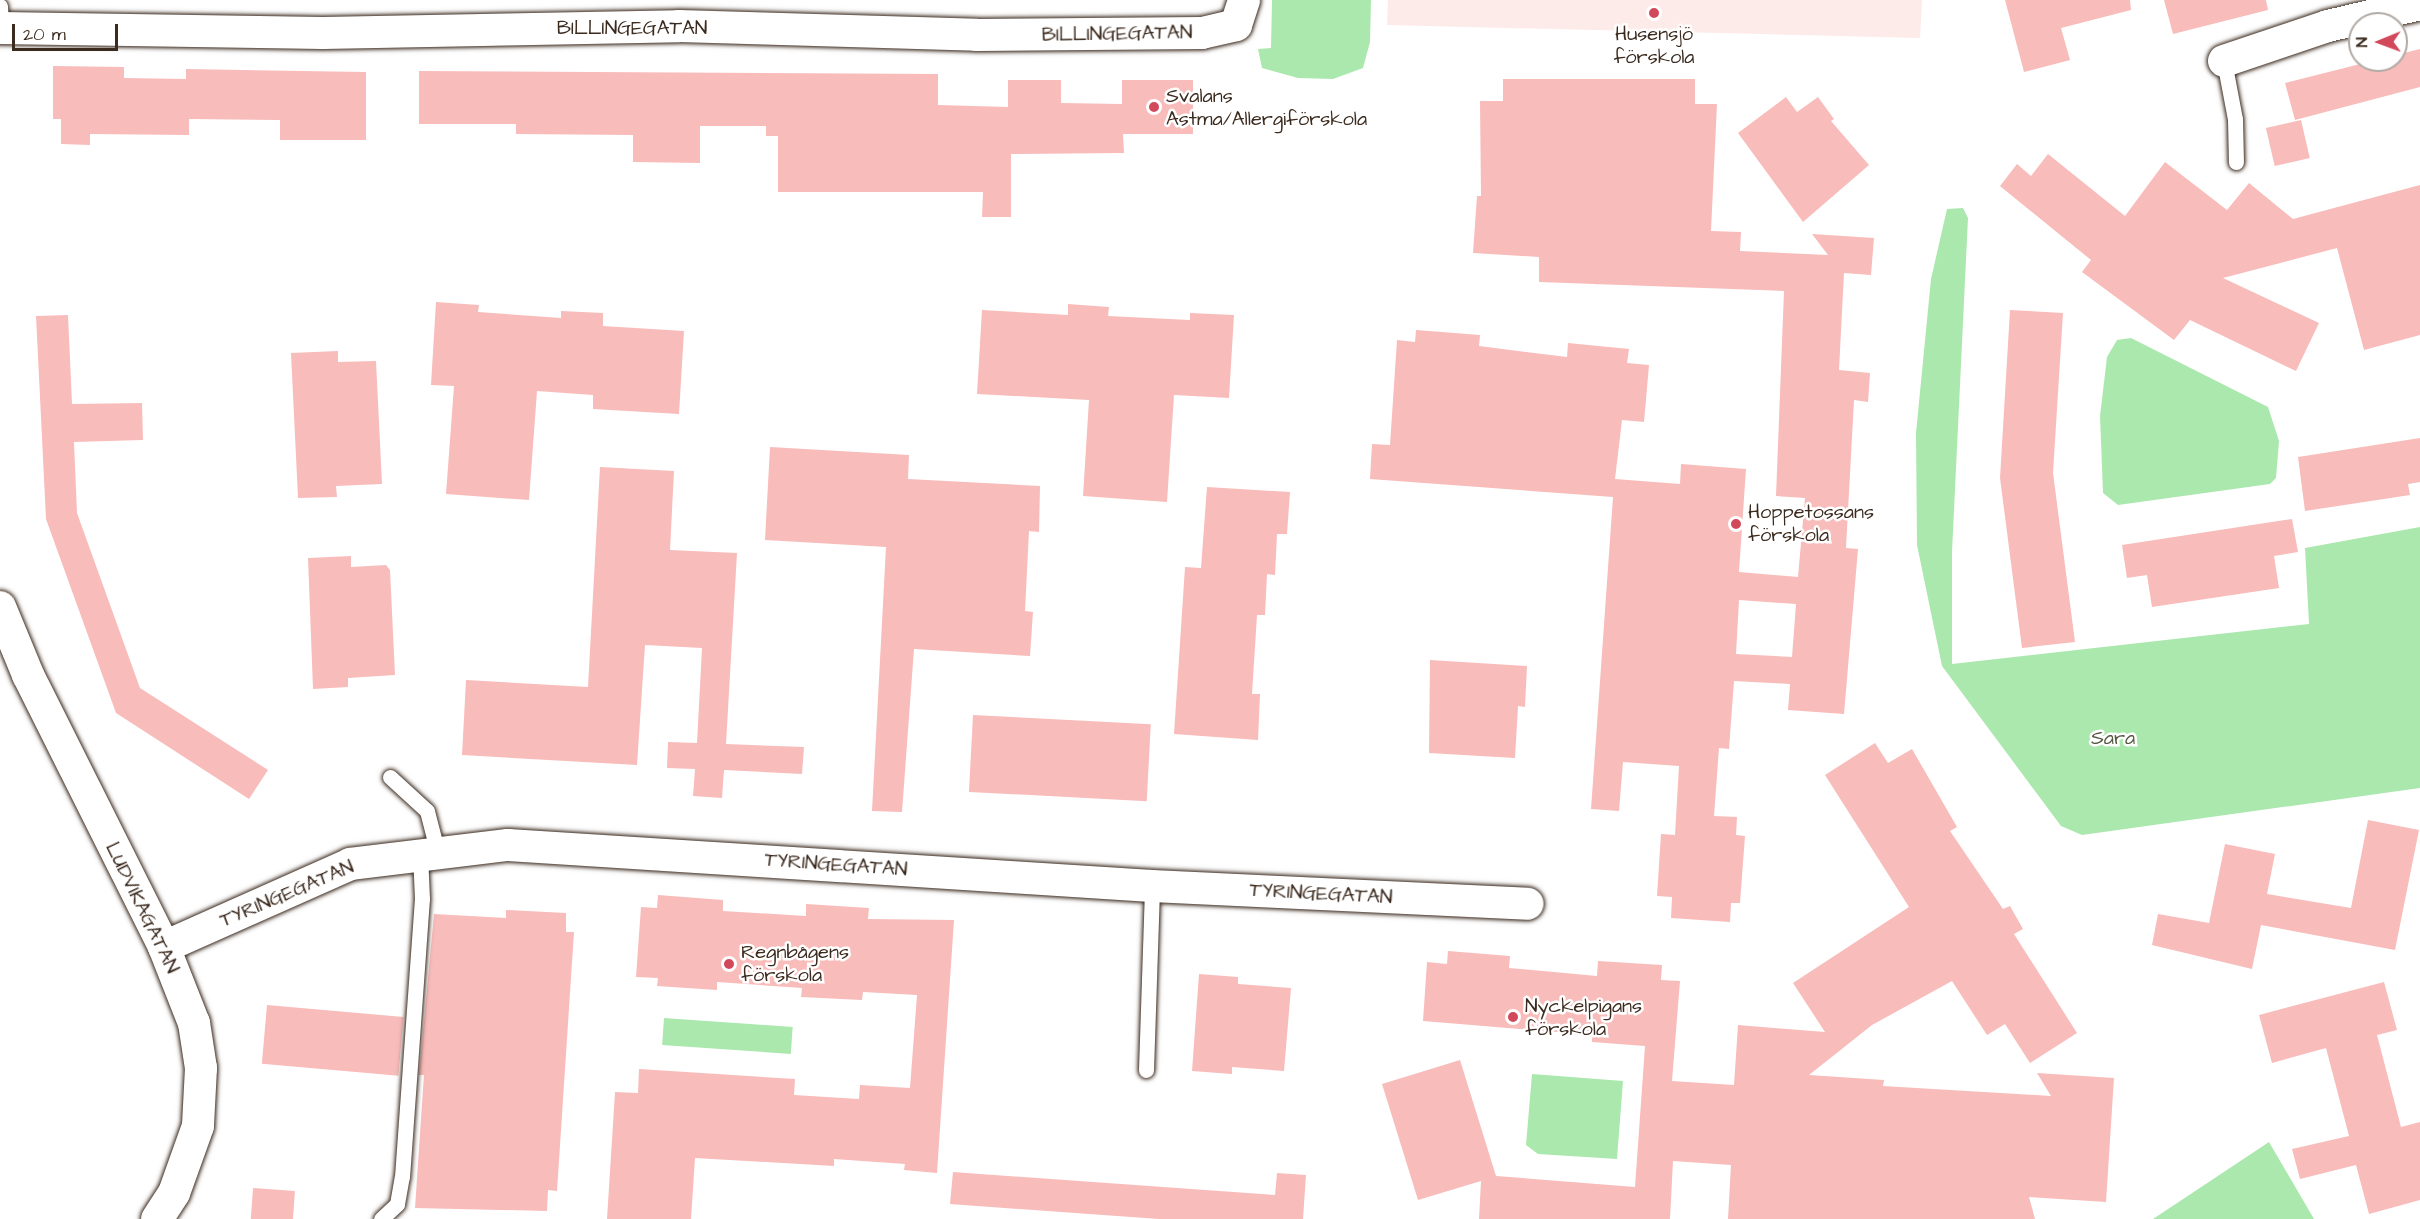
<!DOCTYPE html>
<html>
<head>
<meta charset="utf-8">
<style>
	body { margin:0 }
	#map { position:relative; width:2420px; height:1219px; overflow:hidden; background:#fff; font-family:"Architects Daughter",sans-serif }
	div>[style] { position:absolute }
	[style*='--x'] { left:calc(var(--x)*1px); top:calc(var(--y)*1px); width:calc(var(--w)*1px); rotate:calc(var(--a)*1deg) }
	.built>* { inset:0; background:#fdebea }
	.green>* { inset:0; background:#abe8ae; transform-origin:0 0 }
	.building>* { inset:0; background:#f8bcba; transform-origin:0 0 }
	.roads { filter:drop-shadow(0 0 2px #3b2a1e) drop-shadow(0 0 2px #3b2a1e) }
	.service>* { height:15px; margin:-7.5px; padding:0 7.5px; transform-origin:7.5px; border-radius:7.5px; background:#fff }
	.minor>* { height:32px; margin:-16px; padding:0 16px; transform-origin:16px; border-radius:16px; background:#fff }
	.dots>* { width:16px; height:16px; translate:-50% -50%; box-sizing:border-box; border:3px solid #fff; border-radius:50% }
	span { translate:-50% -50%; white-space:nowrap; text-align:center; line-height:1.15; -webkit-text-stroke:5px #fff; paint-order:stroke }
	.street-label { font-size:20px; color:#3b2a1e }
	.poi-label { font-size:20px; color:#3b2a1e }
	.left { translate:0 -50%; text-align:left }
	.park-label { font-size:20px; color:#575a42 }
	.north { position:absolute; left:2348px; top:12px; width:60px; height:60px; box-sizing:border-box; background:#fff; border:2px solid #b1aaa5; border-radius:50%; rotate:269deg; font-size:16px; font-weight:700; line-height:24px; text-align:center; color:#3b2a1e }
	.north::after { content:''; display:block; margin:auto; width:21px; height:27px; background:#d1495b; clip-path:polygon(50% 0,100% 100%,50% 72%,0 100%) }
	.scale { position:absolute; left:12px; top:24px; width:106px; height:27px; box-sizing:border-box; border:3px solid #3b2a1e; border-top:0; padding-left:8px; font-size:18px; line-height:21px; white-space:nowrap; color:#3b2a1e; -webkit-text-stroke:4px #fff; paint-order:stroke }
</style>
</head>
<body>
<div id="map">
	<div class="built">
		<i style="clip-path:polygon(1388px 0,1922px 0,1920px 38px,1387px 25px)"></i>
	</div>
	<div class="green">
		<i style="clip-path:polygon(1272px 0,1371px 0,1370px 42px,1363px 68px,1333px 79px,1298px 78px,1262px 68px,1258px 49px,1271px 48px)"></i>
		<i style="clip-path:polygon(1963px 208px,1968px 218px,1952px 552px,1952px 664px,2309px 624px,2305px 548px,2420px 527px,2420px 788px,2082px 835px,2061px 826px,1942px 666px,1917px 545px,1916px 433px,1931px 279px,1947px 209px)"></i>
		<i style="clip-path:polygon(2131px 338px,2268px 407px,2279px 441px,2276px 478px,2270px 484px,2118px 505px,2103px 493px,2100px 416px,2107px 357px,2117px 340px)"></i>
		<i style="left:664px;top:1018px;width:129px;height:27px;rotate:4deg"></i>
		<i style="clip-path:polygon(1532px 1074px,1623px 1081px,1617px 1159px,1538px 1154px,1526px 1145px)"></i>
		<i style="clip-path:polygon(2269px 1142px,2314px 1219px,2153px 1219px)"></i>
	</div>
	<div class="building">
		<i style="clip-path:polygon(2005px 0,2130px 0,2131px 10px,2061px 28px,2070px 60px,2024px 72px)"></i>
		<i style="clip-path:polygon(2164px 0,2266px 0,2268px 10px,2173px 34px)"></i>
		<i style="clip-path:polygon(2420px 49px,2420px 87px,2295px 120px,2285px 83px,2376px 60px,2396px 60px,2396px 55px)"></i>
		<i style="clip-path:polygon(53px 66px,124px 67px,124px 78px,186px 79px,186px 69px,366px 72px,366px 140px,280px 140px,280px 120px,189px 119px,189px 135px,90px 134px,90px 145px,61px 144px,61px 119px,53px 119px)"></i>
		<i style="clip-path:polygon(419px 71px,938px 74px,938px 105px,1008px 107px,1008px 80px,1061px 80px,1061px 103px,1122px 104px,1122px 80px,1193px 80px,1193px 134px,1123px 134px,1124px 153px,1011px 154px,1011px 217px,982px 217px,983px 192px,778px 192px,778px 136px,766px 136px,766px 126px,700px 126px,700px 163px,633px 162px,633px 135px,516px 134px,516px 124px,419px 124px)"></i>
		<i style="clip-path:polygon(evenodd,1503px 79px,1695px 79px,1695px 104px,1717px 104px,1711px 231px,1741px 232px,1740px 251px,1828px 255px,1812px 234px,1874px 238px,1871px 275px,1844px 273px,1839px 370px,1870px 373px,1868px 402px,1854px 400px,1846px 548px,1858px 549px,1844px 714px,1788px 710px,1790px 684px,1734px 681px,1729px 749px,1719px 748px,1714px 816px,1737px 817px,1736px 835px,1745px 836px,1740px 903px,1731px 903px,1730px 922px,1671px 918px,1672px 897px,1657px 896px,1661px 834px,1675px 835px,1679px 766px,1623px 762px,1619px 811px,1591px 809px,1613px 497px,1370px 479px,1372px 444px,1390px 445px,1397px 340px,1415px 342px,1416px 330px,1480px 335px,1479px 346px,1567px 357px,1568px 343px,1629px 349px,1627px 363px,1649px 365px,1644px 422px,1622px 420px,1615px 479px,1680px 484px,1681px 464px,1746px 469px,1739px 572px,1798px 577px,1805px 498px,1776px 496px,1784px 291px,1539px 282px,1539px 257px,1473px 253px,1477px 196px,1481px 196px,1480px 101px,1503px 101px,1503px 79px,1739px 600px,1796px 604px,1792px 657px,1736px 654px,1739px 600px)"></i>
		<i style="clip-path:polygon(1786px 97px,1797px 112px,1818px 97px,1834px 119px,1831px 121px,1869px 165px,1803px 222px,1738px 133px)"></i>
		<i style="left:2301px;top:120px;width:39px;height:36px;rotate:77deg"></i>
		<i style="clip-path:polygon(2048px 154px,2125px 216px,2165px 162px,2227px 210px,2249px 183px,2293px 219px,2420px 185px,2420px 335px,2364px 350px,2337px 248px,2223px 278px,2319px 323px,2296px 371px,2190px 320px,2174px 340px,2082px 272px,2091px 260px,2000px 186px,2017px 164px,2031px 176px)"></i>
		<i style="clip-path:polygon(436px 302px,479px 305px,478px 312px,561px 318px,561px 311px,603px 313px,603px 326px,684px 331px,679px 414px,593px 409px,593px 395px,537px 391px,529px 500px,446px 494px,454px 386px,431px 385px)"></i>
		<i style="clip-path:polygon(1068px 304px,1109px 307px,1108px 316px,1190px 320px,1190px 313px,1234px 315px,1229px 398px,1174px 395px,1167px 502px,1083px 496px,1089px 400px,977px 394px,982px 310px,1068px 315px)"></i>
		<i style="clip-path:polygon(2010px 310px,2063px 313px,2053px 473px,2075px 642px,2022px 648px,2000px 478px)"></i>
		<i style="clip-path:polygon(68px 315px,72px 404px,142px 403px,143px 440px,74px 442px,77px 513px,140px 688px,268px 770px,249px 799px,116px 713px,46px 519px,36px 316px)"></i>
		<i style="clip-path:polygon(338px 351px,338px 362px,376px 361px,382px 484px,336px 486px,337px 497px,298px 498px,291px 353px)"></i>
		<i style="clip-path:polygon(2420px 438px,2420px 482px,2408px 484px,2410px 495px,2305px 511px,2298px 457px)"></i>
		<i style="clip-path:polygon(770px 447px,909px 455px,908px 479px,1040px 486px,1039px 532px,1029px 531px,1025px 611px,1033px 612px,1030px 656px,914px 649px,902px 812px,872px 811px,886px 547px,765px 540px)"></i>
		<i style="clip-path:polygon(600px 467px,674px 471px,670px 550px,737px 553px,726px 744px,804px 747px,802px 774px,724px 770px,722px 798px,693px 796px,695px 769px,667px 768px,668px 742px,697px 743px,702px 648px,645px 645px,637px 765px,462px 755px,466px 680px,588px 687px)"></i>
		<i style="clip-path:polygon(1207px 487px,1290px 492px,1287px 534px,1277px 534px,1275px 575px,1267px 574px,1265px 615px,1257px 615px,1252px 694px,1260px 694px,1258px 740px,1174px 734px,1185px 567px,1201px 568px)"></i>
		<i style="clip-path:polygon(2292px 519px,2298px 552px,2274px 556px,2279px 588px,2152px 607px,2147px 575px,2127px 578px,2122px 545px)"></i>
		<i style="clip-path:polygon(351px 556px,351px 567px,386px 565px,390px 570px,395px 675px,348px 678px,348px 687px,313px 689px,308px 558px)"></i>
		<i style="clip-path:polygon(1430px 660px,1527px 666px,1525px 707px,1518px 706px,1515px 758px,1429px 753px)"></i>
		<i style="left:973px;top:715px;width:178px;height:77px;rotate:3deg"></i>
		<i style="clip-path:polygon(1875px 743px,1888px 763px,1912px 749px,1957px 827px,1950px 831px,2003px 909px,2010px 906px,2023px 929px,2014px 934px,2077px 1033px,2030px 1063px,2005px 1024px,1987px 1035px,1952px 981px,1872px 1025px,1809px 1075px,1884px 1080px,1883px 1086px,2051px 1096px,2037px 1073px,2114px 1078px,2106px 1202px,2029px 1197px,2035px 1219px,1728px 1219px,1731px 1165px,1673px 1161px,1670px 1219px,1479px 1219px,1481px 1181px,1418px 1200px,1382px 1084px,1460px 1060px,1496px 1176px,1635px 1187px,1645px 1046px,1592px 1042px,1592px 1035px,1423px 1021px,1427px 962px,1447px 964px,1448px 951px,1510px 956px,1509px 968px,1597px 976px,1598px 961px,1662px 965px,1661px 980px,1680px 981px,1672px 1081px,1734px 1085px,1738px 1025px,1825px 1032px,1793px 983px,1909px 907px,1825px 775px)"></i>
		<i style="clip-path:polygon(2368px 820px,2419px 830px,2395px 950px,2261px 925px,2252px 969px,2152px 945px,2158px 914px,2209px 923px,2225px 844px,2275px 854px,2267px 894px,2351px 908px)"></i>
		<i style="clip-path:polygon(658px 895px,723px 900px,723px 911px,806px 916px,806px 904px,869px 908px,868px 919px,954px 920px,937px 1173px,904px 1170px,905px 1164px,834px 1159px,834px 1166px,695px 1158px,691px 1219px,607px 1219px,615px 1092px,638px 1093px,639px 1069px,795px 1079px,794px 1095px,859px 1099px,860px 1085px,910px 1088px,917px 995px,863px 992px,862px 1000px,801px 997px,802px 988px,717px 982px,717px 990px,657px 986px,658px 978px,636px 977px,641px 907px,657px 908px)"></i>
		<i style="clip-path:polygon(506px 910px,566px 913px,566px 932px,574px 932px,557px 1191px,548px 1190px,547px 1211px,415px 1208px,424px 1075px,419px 1075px,434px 914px,506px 918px)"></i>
		<i style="clip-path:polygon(1199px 974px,1238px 977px,1238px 984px,1291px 988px,1284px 1071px,1232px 1067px,1232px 1074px,1192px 1071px)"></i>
		<i style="clip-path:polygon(2384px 982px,2397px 1030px,2377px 1035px,2401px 1127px,2420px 1122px,2420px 1200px,2369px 1214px,2356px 1165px,2300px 1179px,2292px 1149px,2349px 1136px,2326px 1048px,2272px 1063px,2259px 1015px)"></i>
		<i style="left:267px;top:1005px;width:137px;height:59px;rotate:5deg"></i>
		<i style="clip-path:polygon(953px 1172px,1275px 1195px,1277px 1173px,1306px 1175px,1303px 1219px,1159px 1219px,950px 1204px)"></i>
		<i style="left:253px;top:1188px;width:42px;height:31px;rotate:4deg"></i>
	</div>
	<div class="roads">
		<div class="service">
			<i style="--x:0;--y:6;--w:22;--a:87"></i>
			<i style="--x:2224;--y:61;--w:59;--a:79.3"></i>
			<i style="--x:2235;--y:119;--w:43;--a:88.7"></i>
			<i style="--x:390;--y:777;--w:50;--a:42.6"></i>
			<i style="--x:427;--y:811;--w:40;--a:75.6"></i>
			<i style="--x:1146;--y:1070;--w:184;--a:-88.1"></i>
			<i style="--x:381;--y:1219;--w:22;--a:-43"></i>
			<i style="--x:397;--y:1204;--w:27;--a:-80"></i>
			<i style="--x:402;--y:1177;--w:279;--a:-85.9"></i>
			<i style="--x:422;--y:899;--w:46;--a:-92.5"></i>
		</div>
		<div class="minor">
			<i style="--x:0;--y:28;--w:323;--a:0.9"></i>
			<i style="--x:323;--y:33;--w:356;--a:-1.1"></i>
			<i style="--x:679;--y:26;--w:298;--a:1.7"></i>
			<i style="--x:977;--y:35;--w:225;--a:-0.5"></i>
			<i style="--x:1202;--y:33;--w:35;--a:-13"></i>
			<i style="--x:1236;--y:25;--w:26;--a:-72"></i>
			<i style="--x:2224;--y:61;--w:110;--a:-18.6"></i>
			<i style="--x:2328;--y:26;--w:95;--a:-13.4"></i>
			<i style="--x:0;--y:607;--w:74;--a:67.6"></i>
			<i style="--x:28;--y:675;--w:304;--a:63.4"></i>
			<i style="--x:164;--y:947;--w:82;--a:68.5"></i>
			<i style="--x:194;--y:1023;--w:46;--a:81.2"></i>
			<i style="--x:201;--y:1068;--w:58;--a:93"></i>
			<i style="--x:198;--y:1126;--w:71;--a:109.7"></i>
			<i style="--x:174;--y:1193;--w:31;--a:123"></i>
			<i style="--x:164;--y:947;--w:204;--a:-24"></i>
			<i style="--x:350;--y:864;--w:159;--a:-6.9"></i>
			<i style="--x:508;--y:845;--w:645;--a:3.64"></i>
			<i style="--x:1152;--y:886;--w:376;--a:2.7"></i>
		</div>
	</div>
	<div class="dots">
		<i style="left:1654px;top:13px;background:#d1495b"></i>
		<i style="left:1154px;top:107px;background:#d1495b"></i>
		<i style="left:1736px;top:524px;background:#d1495b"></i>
		<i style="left:729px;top:964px;background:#d1495b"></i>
		<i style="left:1513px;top:1017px;background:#d1495b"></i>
	</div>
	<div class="street-label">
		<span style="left:632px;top:28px">BILLINGEGATAN</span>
		<span style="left:1117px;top:34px;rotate:-1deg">BILLINGEGATAN</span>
		<span style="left:836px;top:865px;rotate:4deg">TYRINGEGATAN</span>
		<span style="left:287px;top:894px;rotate:-23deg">TYRINGEGATAN</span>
		<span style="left:1321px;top:894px;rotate:3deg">TYRINGEGATAN</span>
		<span style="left:142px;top:908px;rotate:64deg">LUDVIKAGATAN</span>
	</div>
	<div class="poi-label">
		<span style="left:1654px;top:46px">Husensjö<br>förskola</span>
		<span class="left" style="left:1166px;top:108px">Svalans<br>Astma/Allergiförskola</span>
		<span class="left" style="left:1748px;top:524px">Hoppetossans<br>förskola</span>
		<span class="left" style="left:741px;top:964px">Regnbågens<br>förskola</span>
		<span class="left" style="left:1525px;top:1018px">Nyckelpigans<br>förskola</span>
	</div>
	<div class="park-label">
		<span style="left:2113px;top:738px">Sara</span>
	</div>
	<div class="north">N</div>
	<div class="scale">20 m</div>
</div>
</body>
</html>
